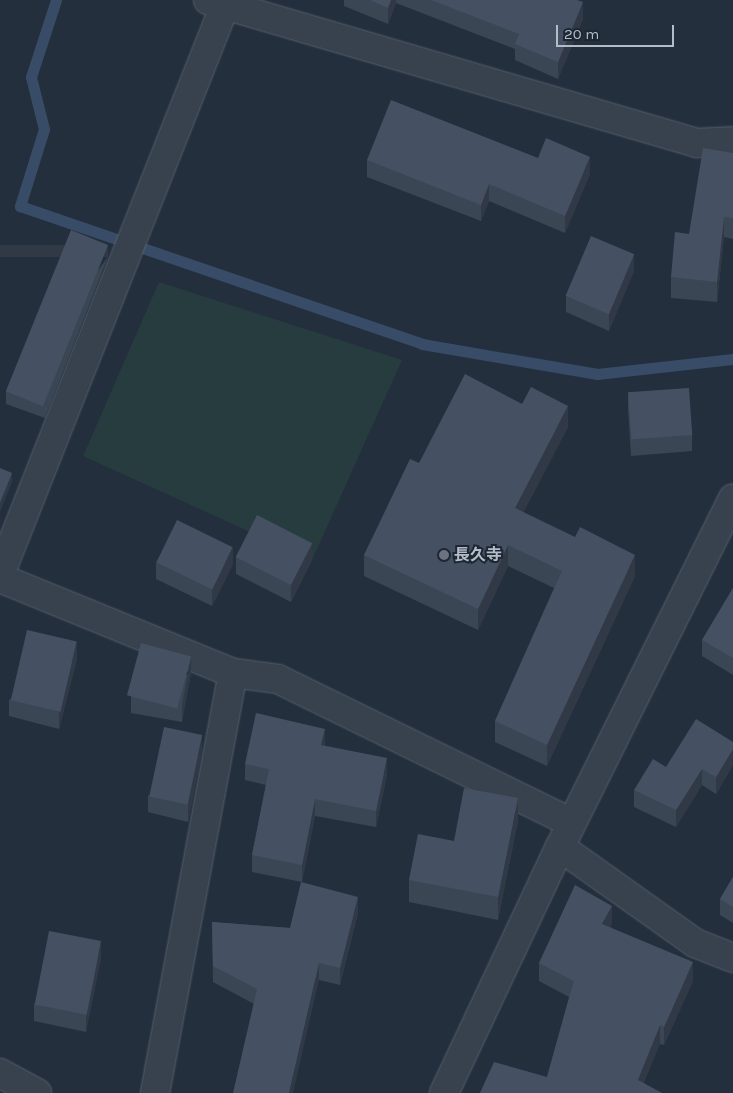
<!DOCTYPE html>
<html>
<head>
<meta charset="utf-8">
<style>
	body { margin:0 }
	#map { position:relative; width:733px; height:1093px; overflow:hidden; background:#242f3e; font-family:Karla,"Noto Sans JP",sans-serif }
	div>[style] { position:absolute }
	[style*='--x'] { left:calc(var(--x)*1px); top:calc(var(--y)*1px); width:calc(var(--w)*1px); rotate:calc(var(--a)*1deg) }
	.green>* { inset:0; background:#263c3f }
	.stream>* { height:11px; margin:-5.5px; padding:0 5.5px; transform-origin:5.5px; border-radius:5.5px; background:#394c67 }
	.roads { filter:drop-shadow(0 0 1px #565f6c) drop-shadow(0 0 1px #565f6c) }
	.street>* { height:28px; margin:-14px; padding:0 14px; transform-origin:14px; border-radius:14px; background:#38414e }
	.wall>* { inset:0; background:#3b4654 }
	.shaded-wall>* { inset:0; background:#303945; transform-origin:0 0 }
	.building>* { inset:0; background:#455162; transform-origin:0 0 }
	.dots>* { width:14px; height:14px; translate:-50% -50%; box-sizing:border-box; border:2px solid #1d2633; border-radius:50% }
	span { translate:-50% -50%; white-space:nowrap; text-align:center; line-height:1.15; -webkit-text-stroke:4px #1d2633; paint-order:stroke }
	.poi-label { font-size:16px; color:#b4bcc9; font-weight:700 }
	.left { translate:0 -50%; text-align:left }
	.scale { position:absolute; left:556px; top:25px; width:118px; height:22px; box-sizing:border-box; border:2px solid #b4bcc9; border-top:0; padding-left:6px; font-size:15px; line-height:18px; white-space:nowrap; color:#b4bcc9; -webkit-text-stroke:4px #1d2633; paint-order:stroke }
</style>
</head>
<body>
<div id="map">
	<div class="green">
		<i style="clip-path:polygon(159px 282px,402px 360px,312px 560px,83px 456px)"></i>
	</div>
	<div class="stream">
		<i style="--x:56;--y:0;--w:81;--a:108"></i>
		<i style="--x:31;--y:77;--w:54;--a:76"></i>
		<i style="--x:44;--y:129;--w:81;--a:107.3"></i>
		<i style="--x:20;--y:206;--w:425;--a:18.9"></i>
		<i style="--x:422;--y:344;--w:178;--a:9.7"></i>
		<i style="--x:597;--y:374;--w:137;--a:-6.3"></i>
	</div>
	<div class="roads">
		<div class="street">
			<i style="--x:208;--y:0;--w:509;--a:16.3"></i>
			<i style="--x:697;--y:143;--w:36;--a:-3"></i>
			<i style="--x:0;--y:574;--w:617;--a:-68.42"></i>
			<i style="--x:0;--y:578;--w:252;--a:22.2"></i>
			<i style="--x:233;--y:673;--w:45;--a:7.6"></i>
			<i style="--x:278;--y:679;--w:327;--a:26.1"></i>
			<i style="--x:560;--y:847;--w:166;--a:35.4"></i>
			<i style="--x:695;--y:943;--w:41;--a:21.5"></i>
			<i style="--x:0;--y:1073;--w:42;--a:28.4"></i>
			<i style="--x:155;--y:1093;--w:427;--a:-79.5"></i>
			<i style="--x:444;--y:1093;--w:272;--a:-64.8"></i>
			<i style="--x:560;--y:847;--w:389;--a:-63.6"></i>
		</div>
	</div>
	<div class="wall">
		<i style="clip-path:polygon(344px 0,577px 0,583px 19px,558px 79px,515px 60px,515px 49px,396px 3px,388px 24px,344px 6px)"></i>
		<i style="clip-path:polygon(733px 153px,733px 239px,724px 237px,717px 302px,671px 298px,671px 277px,689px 234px)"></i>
		<i style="clip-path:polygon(538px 158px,590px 174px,565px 233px,489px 201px,481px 221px,367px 177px,367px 160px)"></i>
		<i style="clip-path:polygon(108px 257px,45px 418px,6px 404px,6px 391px)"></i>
		<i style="clip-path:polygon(634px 271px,609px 331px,566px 312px,566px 296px)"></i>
		<i style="clip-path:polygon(628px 392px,692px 435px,692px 451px,631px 456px,628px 408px)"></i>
		<i style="clip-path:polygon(568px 427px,523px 513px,635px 576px,547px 766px,495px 742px,495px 721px,554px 588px,508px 566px,478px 630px,364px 576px,364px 555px,419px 463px)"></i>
		<i style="clip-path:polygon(236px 557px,312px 560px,291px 602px,236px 574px)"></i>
		<i style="clip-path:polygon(156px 562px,233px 564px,212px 606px,156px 579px)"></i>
		<i style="clip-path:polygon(733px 588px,733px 675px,702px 656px,702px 640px)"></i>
		<i style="clip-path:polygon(77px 659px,59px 729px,9px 716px,9px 700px)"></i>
		<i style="clip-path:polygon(191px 673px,182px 722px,131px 713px,131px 696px)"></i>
		<i style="clip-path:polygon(733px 742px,733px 765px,716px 794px,702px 785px,676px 827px,634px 807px,634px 790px,666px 767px)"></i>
		<i style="clip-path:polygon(324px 746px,387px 775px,376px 827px,315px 816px,302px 882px,252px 872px,252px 855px,266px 785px,245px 780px,245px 764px)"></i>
		<i style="clip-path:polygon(202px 752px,188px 822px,148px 812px,148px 796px)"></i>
		<i style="clip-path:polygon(518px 821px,498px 920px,409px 902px,409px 880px,454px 841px)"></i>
		<i style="clip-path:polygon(733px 877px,733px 923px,720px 915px,720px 899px)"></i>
		<i style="clip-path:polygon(358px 913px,340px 985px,319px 980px,254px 1004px,213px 982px,212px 922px,290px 928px)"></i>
		<i style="clip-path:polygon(612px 924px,610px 927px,693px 981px,664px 1045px,660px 1044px,547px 1077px,569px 997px,539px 981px,539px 963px)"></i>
		<i style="clip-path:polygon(101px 958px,86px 1032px,34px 1021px,34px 1004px)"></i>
	</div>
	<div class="shaded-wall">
		<i style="clip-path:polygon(391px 0,396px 0,396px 3px,388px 24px,388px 8px)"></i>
		<i style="clip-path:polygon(583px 2px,583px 19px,558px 79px,558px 62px)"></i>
		<i style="clip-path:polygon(590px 157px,590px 174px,565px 233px,565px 216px)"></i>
		<i style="clip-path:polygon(489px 184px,489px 201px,481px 221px,481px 205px)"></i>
		<i style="clip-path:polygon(724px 217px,724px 237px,717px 302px,717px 282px)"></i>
		<i style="left:108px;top:245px;width:12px;height:173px;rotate:90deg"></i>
		<i style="clip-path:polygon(634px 254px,634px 271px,609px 331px,609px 314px)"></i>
		<i style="clip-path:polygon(568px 406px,568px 427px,515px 529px,515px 508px)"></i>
		<i style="clip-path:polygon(12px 473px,12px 482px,0 512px,0 503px)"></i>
		<i style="clip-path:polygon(312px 543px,312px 560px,291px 602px,291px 585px)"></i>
		<i style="clip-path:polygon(508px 545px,508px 566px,478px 630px,478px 609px)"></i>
		<i style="clip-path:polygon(233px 547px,233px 564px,212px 606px,212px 590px)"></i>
		<i style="clip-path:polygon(635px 555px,635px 576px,547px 766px,547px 745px)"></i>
		<i style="clip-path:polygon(77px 642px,77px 659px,59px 729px,59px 712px)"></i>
		<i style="clip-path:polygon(191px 656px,191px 673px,182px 722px,182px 706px)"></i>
		<i style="clip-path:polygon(325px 729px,325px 745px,321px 762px,321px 745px)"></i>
		<i style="clip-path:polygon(202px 735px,202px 752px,188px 822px,188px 805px)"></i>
		<i style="clip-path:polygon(733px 749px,733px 765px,716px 794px,716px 777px)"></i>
		<i style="clip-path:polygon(387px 758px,387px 775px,376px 827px,376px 811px)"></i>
		<i style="clip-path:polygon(702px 769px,702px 785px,676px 827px,676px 810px)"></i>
		<i style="clip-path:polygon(518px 798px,518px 821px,498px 920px,498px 897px)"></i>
		<i style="clip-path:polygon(315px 799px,315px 816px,302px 882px,302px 865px)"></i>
		<i style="clip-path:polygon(358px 897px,358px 913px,340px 985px,340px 968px)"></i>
		<i style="clip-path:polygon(612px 906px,612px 924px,602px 943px,602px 924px)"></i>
		<i style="clip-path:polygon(101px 941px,101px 958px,86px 1032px,86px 1015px)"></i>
		<i style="clip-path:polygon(693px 962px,693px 981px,664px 1045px,664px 1027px)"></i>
		<i style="clip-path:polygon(319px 963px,319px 980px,293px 1093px,289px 1093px)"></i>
		<i style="clip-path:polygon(660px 1025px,660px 1044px,640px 1093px,638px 1080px)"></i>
	</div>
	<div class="building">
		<i style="clip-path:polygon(370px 0,391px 0,388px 8px)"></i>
		<i style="clip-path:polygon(431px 0,577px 0,583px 2px,558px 62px,515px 44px,519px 34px)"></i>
		<i style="clip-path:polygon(391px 100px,538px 158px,546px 138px,590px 157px,565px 216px,489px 184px,481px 205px,367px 160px)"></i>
		<i style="clip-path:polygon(703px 148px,733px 153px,733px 218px,724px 217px,717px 282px,671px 277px,675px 232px,689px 234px)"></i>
		<i style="left:71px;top:230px;width:40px;height:174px;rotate:22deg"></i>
		<i style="left:591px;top:236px;width:47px;height:65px;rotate:23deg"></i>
		<i style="clip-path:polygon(465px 374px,522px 404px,531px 387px,568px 406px,515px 508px,575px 537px,580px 527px,635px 555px,547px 745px,495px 721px,562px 571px,508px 545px,478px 609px,364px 555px,410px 459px,419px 463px)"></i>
		<i style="left:689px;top:388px;width:47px;height:61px;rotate:86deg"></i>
		<i style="clip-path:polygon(0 468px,12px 473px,0 503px)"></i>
		<i style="left:257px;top:515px;width:62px;height:47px;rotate:27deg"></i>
		<i style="left:177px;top:520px;width:62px;height:47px;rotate:26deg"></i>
		<i style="clip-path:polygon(733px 588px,733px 658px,702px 640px)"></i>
		<i style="left:27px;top:630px;width:51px;height:72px;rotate:13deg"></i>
		<i style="left:141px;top:643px;width:52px;height:54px;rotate:15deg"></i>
		<i style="clip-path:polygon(256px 713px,325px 729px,321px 745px,387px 758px,376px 811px,315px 799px,302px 865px,252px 855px,269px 769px,245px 764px)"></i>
		<i style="clip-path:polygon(696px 719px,733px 742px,733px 749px,716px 777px,702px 769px,676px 810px,634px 790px,653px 759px,666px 767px)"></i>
		<i style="left:164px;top:727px;width:39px;height:71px;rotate:12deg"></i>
		<i style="clip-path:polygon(464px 788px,518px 798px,498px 897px,409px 880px,418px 834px,454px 841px)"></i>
		<i style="clip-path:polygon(733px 877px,733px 907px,720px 899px)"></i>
		<i style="clip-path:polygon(301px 882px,358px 897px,340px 968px,319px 963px,289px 1093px,233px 1093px,257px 989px,213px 966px,212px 922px,290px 928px)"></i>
		<i style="clip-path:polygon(575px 885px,612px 906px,602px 924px,693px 962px,664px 1027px,660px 1025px,638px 1080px,662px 1093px,480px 1093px,494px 1062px,547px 1077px,574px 981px,539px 963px)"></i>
		<i style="left:49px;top:931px;width:53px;height:75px;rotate:11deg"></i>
	</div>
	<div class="dots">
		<i style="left:444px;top:555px;background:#6b7280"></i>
	</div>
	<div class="poi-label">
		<span class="left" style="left:454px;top:555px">長久寺</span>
	</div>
	<div class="scale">20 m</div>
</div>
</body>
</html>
